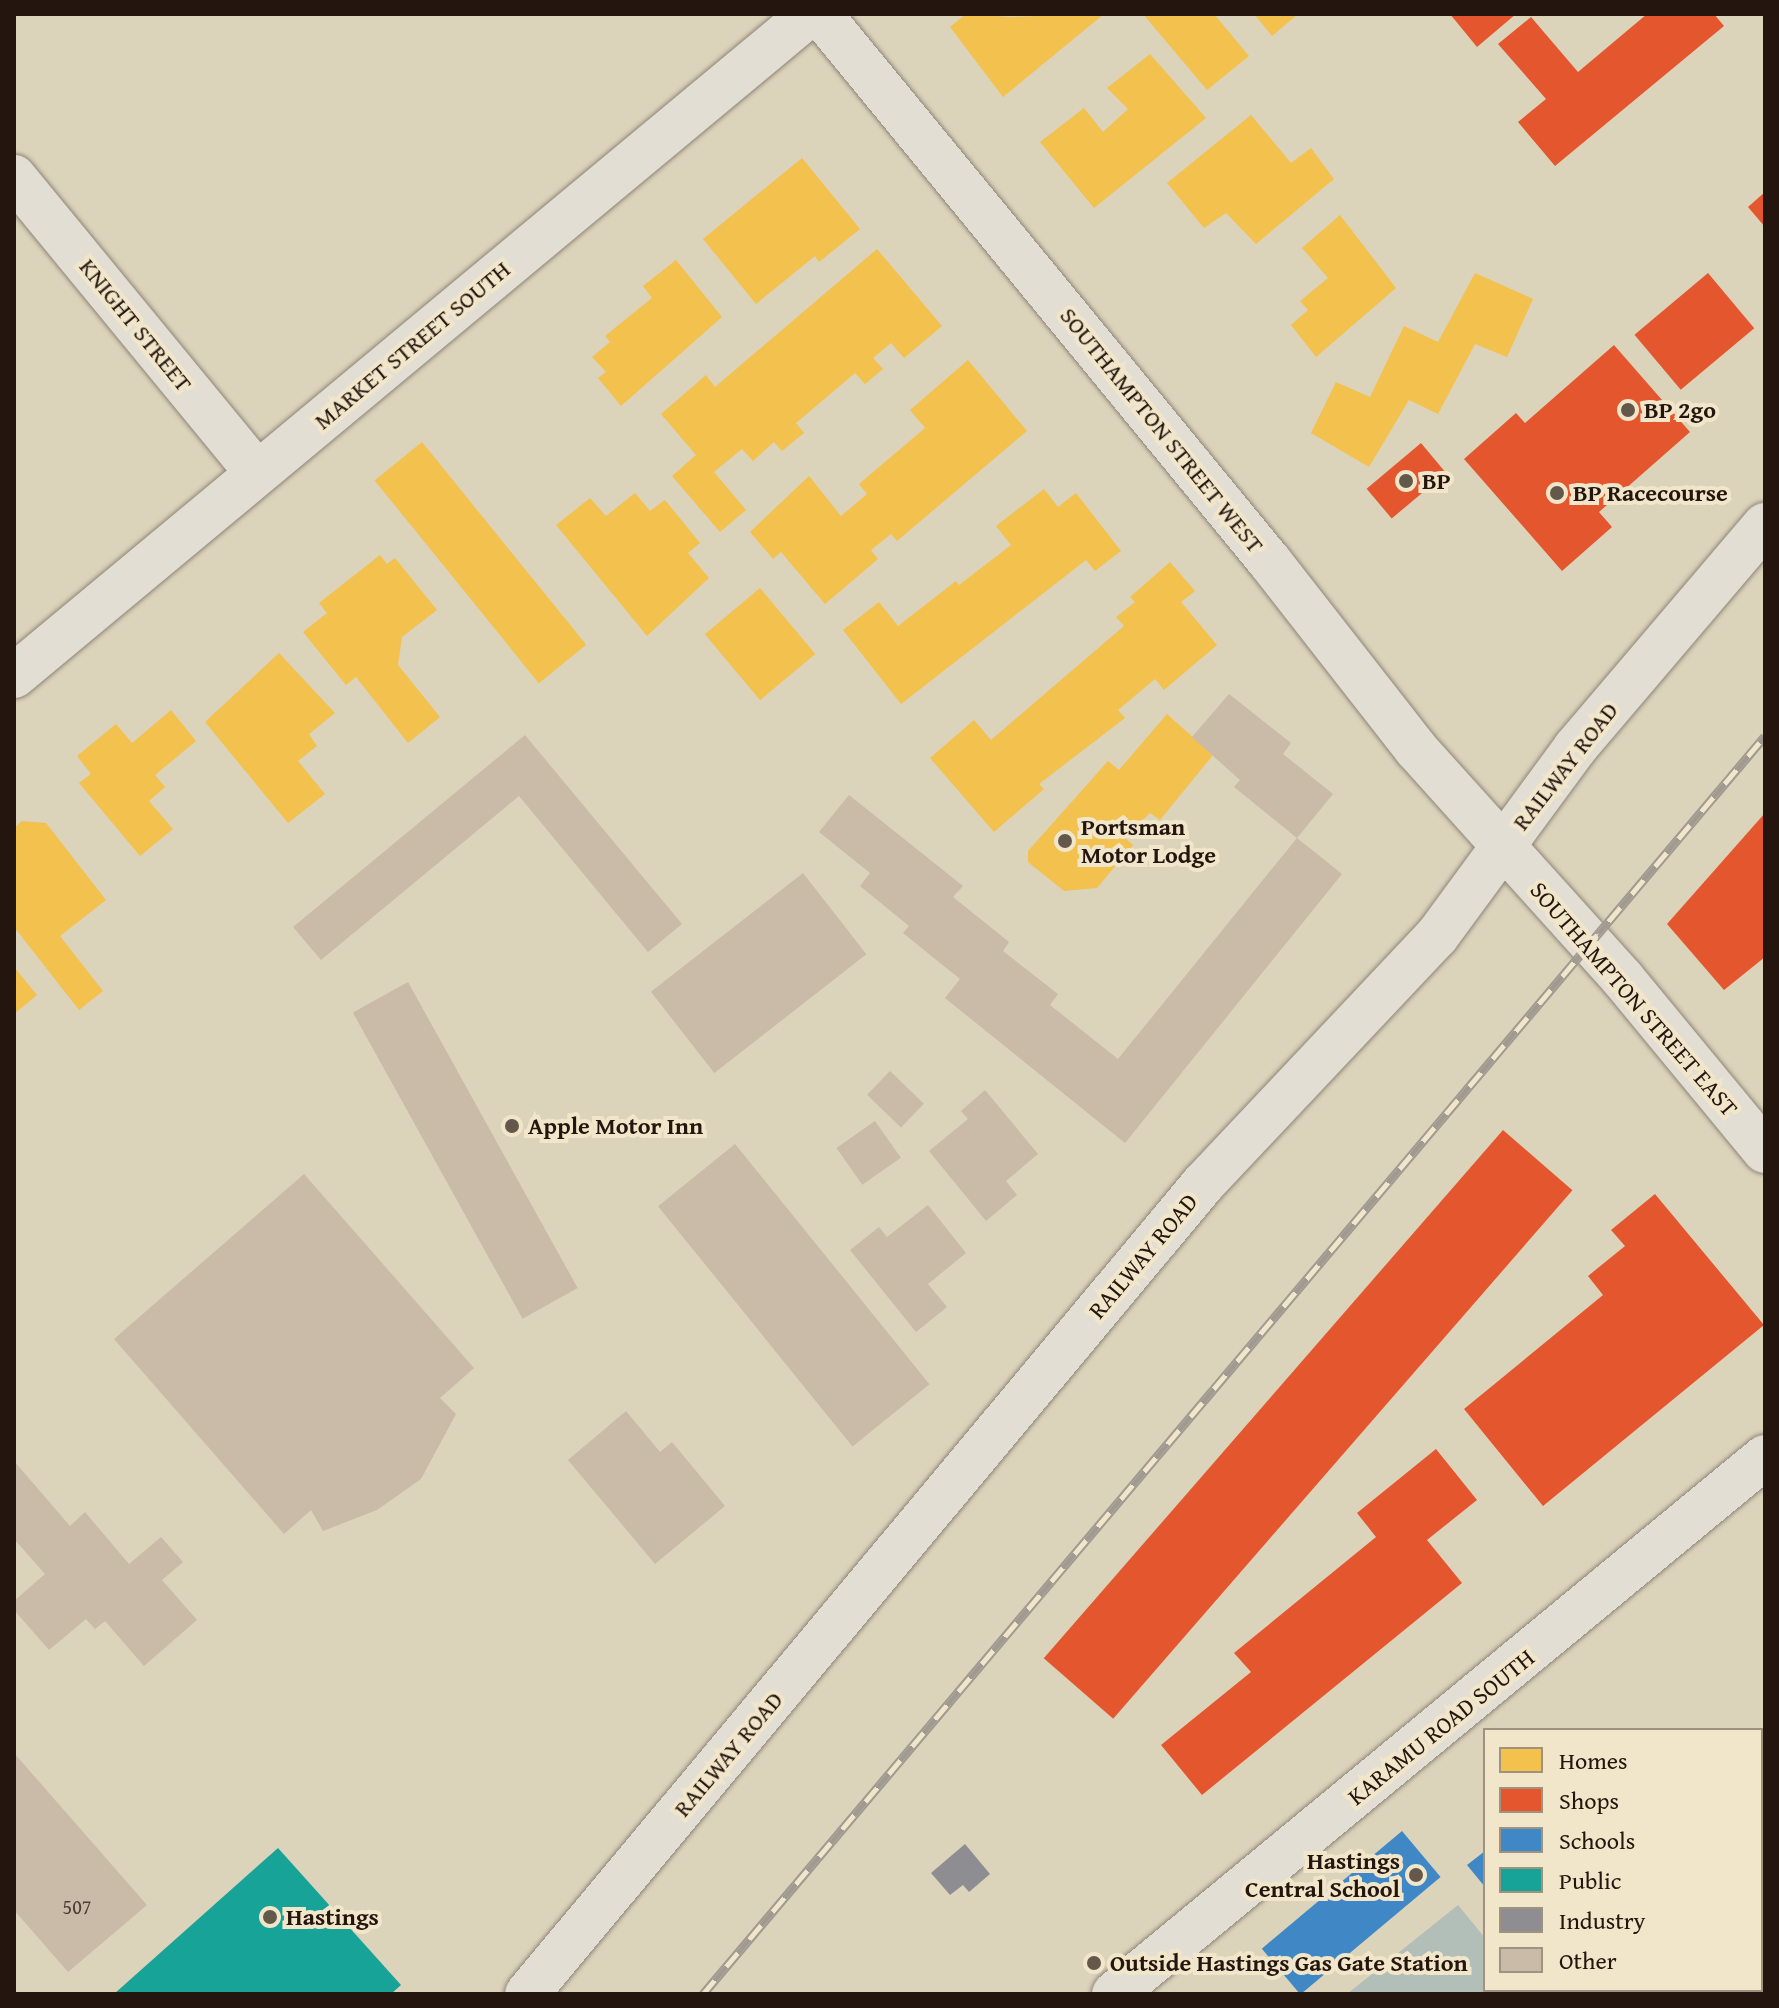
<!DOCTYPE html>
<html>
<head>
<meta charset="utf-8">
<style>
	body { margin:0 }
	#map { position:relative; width:1779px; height:2008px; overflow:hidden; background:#dcd3bb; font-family:"Gentium Book Plus",serif }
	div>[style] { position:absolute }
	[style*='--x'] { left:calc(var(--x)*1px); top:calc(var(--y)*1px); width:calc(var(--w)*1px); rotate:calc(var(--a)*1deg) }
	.water>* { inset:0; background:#b1bfb8 }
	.homes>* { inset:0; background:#f2c14e; transform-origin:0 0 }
	.shops>* { inset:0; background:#e4572e; transform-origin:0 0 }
	.schools>* { inset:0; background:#3f88c5; transform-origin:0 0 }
	.public>* { inset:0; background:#17a398 }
	.industry>* { inset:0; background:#8d8d92 }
	.building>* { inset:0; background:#cabaa8; transform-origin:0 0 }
	.roads { filter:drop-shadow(0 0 2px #8d8577) drop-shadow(0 0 2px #8d8577) }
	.minor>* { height:44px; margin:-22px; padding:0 22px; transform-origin:22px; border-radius:22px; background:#e3ded3 }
	.tertiary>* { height:44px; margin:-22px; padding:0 22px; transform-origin:22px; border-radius:22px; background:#e3ded3 }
	.secondary>* { height:44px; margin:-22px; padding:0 22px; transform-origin:22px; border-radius:22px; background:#e3ded3 }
	.rail>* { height:9px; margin-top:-4.5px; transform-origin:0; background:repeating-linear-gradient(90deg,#f1e6ca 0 18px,#a09a90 0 36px); box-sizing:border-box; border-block:2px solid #a09a90 }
	.dots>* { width:22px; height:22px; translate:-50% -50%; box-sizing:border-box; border:4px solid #f1e6ca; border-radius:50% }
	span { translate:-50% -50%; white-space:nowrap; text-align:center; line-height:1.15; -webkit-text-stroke:8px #f1e6ca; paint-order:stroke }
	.number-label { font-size:20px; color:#4e3f34 }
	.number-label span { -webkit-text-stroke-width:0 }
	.street-label { font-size:24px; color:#24160e }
	.poi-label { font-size:24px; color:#24160e; font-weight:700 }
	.left { translate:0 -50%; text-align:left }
	.right { translate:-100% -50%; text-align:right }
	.frame { position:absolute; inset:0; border:16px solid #24160e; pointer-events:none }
	.legend { position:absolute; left:1483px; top:1728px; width:280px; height:264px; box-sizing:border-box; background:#f1e6ca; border:2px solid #9f937f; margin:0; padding:10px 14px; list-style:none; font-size:24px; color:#24160e }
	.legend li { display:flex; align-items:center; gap:16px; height:40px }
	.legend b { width:40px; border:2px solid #9f937f }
</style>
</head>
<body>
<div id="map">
	<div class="water">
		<i style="clip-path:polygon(1458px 1905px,1485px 1938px,1485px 1990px,1492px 1990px,1487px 1994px,1347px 1994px)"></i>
	</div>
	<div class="homes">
		<i style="clip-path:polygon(966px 14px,1010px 17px,1104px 14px,1003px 97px,950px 27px)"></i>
		<i style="clip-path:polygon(1143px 14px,1214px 14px,1249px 56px,1207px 90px)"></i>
		<i style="clip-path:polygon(1254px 14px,1298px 14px,1272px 36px)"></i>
		<i style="clip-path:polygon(1150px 54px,1206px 118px,1094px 208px,1040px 142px,1084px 108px,1103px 132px,1128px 109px,1107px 88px)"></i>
		<i style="clip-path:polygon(1251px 115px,1291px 163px,1311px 148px,1334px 179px,1256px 244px,1226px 213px,1204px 228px,1167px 183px)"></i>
		<i style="clip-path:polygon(802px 158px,860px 229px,819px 262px,815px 256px,756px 304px,703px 239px)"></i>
		<i style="clip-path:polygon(1340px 215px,1396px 288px,1316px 357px,1291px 325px,1308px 310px,1300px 301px,1328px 278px,1302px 248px)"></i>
		<i style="clip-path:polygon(877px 249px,942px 326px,904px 358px,891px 343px,873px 358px,883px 369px,865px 384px,855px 373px,796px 423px,804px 433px,782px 451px,774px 442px,753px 461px,742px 449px,714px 472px,746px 510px,720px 532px,672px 476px,696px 455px,661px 414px,706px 375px,715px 387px)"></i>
		<i style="clip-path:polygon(676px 260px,722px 317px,621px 406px,598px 378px,606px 372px,592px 357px,610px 342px,605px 336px,652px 298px,643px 286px)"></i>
		<i style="clip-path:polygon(1475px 273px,1533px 299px,1507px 357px,1475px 344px,1438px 414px,1409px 400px,1369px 467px,1311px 433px,1336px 382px,1370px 397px,1404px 326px,1438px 342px)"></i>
		<i style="clip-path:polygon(968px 360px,1027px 431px,897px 541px,891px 534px,871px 550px,878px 559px,825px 604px,781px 552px,773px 559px,750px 532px,809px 476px,841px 516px,867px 494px,859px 484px,925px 428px,910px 410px)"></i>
		<i style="left:422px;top:442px;width:261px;height:61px;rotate:51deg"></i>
		<i style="clip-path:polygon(1044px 489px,1058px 507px,1076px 493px,1121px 551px,1095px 571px,1086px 560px,901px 704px,843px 630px,879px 602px,898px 626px,956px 581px,959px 585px,1011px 545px,996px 526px)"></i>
		<i style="clip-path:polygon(635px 493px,650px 511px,665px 500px,700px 543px,688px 553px,709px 578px,647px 636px,556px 525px,590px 498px,606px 516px)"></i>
		<i style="clip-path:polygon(380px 555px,387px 564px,395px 558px,437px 610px,402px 637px,398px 665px,440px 717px,408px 743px,356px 677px,346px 685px,303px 632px,327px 613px,319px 603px)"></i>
		<i style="clip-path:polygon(1170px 562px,1195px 591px,1181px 602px,1217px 645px,1164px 690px,1155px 679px,1118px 710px,1125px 718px,1039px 784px,1044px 789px,994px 832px,930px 758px,974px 720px,991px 740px,1124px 626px,1116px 617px,1135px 602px,1130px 597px)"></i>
		<i style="left:760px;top:588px;width:86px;height:72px;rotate:50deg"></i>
		<i style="clip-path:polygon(279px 653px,335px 713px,309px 734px,317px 746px,298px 761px,325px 794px,288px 823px,205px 722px)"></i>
		<i style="clip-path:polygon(171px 710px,196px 741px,155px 775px,165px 787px,149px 801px,173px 829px,140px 856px,79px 783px,91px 774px,77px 756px,116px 724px,132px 743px)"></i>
		<i style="clip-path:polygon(1167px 714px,1213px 755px,1160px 820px,1150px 813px,1125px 838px,1133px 845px,1097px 888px,1064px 891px,1028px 862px,1028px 851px,1108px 761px,1119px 770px)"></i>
		<i style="clip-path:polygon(22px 821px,46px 823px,106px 900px,60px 936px,103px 991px,79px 1010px,14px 927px,14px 828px)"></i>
		<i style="clip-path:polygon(14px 967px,37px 995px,14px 1014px)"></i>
	</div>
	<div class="shops">
		<i style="clip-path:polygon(1450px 14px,1516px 14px,1477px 47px)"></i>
		<i style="clip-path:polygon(1647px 14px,1714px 14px,1724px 26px,1555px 166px,1518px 122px,1546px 99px,1498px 44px,1531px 17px,1578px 72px)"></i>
		<i style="clip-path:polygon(1765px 192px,1765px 227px,1748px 207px)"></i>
		<i style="left:1708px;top:273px;width:72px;height:96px;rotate:50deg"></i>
		<i style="clip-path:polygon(1614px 345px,1690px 432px,1599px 512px,1612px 527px,1562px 571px,1464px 459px,1516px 413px,1525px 423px)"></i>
		<i style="left:1421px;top:443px;width:39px;height:71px;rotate:50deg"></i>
		<i style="clip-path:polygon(1765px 813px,1765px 957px,1724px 990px,1667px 924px)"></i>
		<i style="left:1503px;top:1130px;width:92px;height:700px;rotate:41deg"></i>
		<i style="clip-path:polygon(1655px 1194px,1764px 1325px,1543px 1506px,1464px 1409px,1603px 1295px,1588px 1276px,1625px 1246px,1611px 1230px)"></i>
		<i style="clip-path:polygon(1436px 1449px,1477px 1500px,1427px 1540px,1462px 1583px,1202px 1795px,1161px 1745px,1251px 1672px,1234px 1653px,1376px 1537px,1357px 1513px)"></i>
	</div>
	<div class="schools">
		<i style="left:1761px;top:1775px;width:4px;height:70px"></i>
		<i style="left:1402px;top:1831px;width:60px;height:183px;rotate:50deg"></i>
		<i style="clip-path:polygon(1485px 1851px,1485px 1887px,1467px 1865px)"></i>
		<i style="clip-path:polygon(1653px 1990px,1679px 1990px,1697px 1994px,1653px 1994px)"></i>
	</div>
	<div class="public">
		<i style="clip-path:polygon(278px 1848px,401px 1985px,391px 1994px,114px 1994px)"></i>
	</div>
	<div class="industry">
		<i style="clip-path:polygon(965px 1844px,990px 1874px,969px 1892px,963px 1885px,950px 1895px,931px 1873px)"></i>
	</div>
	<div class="building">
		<i style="clip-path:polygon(1229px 694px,1291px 743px,1283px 754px,1333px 794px,1297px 838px,1234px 787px,1240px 780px,1192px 737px)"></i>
		<i style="clip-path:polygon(525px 735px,682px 924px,648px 952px,519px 796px,321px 960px,293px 927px)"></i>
		<i style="clip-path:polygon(849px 795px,963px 886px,953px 897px,1009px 942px,1003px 951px,1058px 994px,1050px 1005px,1118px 1059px,1297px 838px,1342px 874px,1125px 1143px,945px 998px,960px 979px,903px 933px,909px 926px,860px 886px,870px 873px,819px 832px)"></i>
		<i style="left:803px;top:873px;width:103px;height:193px;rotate:52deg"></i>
		<i style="left:408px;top:982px;width:350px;height:63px;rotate:61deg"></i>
		<i style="left:890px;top:1071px;width:47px;height:33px;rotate:44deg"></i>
		<i style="clip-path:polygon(985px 1090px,1038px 1154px,1006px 1181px,1017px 1195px,986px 1221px,929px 1151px,968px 1119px,961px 1111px)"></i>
		<i style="left:875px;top:1121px;width:45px;height:47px;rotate:55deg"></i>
		<i style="left:735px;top:1144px;width:309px;height:99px;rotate:51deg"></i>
		<i style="clip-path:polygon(304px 1174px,474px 1368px,440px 1398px,456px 1414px,421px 1479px,377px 1510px,323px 1531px,311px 1510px,284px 1534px,114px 1339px)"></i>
		<i style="clip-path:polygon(928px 1205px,966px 1253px,928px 1284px,947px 1307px,916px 1332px,850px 1250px,879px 1227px,887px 1237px)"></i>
		<i style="clip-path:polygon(626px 1411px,660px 1452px,672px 1442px,725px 1506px,655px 1564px,568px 1460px)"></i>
		<i style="clip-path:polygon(14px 1461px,70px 1526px,85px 1512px,129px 1564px,161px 1537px,183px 1562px,162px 1580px,197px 1620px,144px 1666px,105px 1621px,95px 1629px,86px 1619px,49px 1650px,14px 1610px,14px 1601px,45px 1574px,14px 1539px)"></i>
		<i style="clip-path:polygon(14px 1753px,147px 1905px,68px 1972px,14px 1910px)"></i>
	</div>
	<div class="roads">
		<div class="minor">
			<i style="--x:14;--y:177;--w:383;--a:50.6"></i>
			<i style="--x:14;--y:676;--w:1035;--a:-39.75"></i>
		</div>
		<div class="tertiary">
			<i style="--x:1114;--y:1994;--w:844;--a:-39.52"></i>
		</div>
		<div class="secondary">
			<i style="--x:820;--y:14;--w:709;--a:50.61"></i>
			<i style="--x:1270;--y:562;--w:237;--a:52"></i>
			<i style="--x:1416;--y:749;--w:309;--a:48"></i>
			<i style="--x:1623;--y:979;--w:223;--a:50.5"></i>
			<i style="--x:527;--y:1994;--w:1056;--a:-50.15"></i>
			<i style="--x:1204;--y:1183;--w:340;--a:-46.7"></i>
			<i style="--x:1437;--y:936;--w:233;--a:-53.7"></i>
			<i style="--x:1575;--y:748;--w:293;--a:-49.6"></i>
		</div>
	</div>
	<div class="rail">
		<i style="--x:703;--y:1994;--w:1646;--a:-49.83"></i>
	</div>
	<div class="dots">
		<i style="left:1628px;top:410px;background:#64584b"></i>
		<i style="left:1406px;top:481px;background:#64584b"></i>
		<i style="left:1557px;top:493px;background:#64584b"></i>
		<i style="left:1065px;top:841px;background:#64584b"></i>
		<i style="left:512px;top:1126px;background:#64584b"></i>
		<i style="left:1416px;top:1875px;background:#64584b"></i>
		<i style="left:270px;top:1917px;background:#64584b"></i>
		<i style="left:1094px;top:1963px;background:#64584b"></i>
	</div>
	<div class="number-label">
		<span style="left:77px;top:1906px">507</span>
	</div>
	<div class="street-label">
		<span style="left:136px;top:325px;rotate:51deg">KNIGHT STREET</span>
		<span style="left:412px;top:345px;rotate:-40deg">MARKET STREET SOUTH</span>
		<span style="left:1162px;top:430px;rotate:51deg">SOUTHAMPTON STREET WEST</span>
		<span style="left:1565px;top:766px;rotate:-52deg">RAILWAY ROAD</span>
		<span style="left:1634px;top:999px;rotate:49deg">SOUTHAMPTON STREET EAST</span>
		<span style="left:1143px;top:1256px;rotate:-50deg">RAILWAY ROAD</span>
		<span style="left:1441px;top:1727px;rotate:-39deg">KARAMU ROAD SOUTH</span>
		<span style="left:728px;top:1754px;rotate:-50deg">RAILWAY ROAD</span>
	</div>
	<div class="poi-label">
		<span class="left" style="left:1644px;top:410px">BP 2go</span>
		<span class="left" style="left:1422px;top:481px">BP</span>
		<span class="left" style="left:1573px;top:493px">BP Racecourse</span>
		<span class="left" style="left:1081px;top:841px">Portsman<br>Motor Lodge</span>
		<span class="left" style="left:528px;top:1126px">Apple Motor Inn</span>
		<span class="right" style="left:1400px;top:1875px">Hastings<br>Central School</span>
		<span class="left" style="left:286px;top:1917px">Hastings</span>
		<span class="left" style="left:1110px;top:1963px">Outside Hastings Gas Gate Station</span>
	</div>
	<div class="frame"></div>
	<ul class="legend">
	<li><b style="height:22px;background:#f2c14e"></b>Homes</li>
	<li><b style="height:22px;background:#e4572e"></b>Shops</li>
	<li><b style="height:22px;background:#3f88c5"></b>Schools</li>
	<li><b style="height:22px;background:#17a398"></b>Public</li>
	<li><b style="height:22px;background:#8d8d92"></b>Industry</li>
	<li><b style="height:22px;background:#cabaa8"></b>Other</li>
	</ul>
</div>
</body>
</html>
